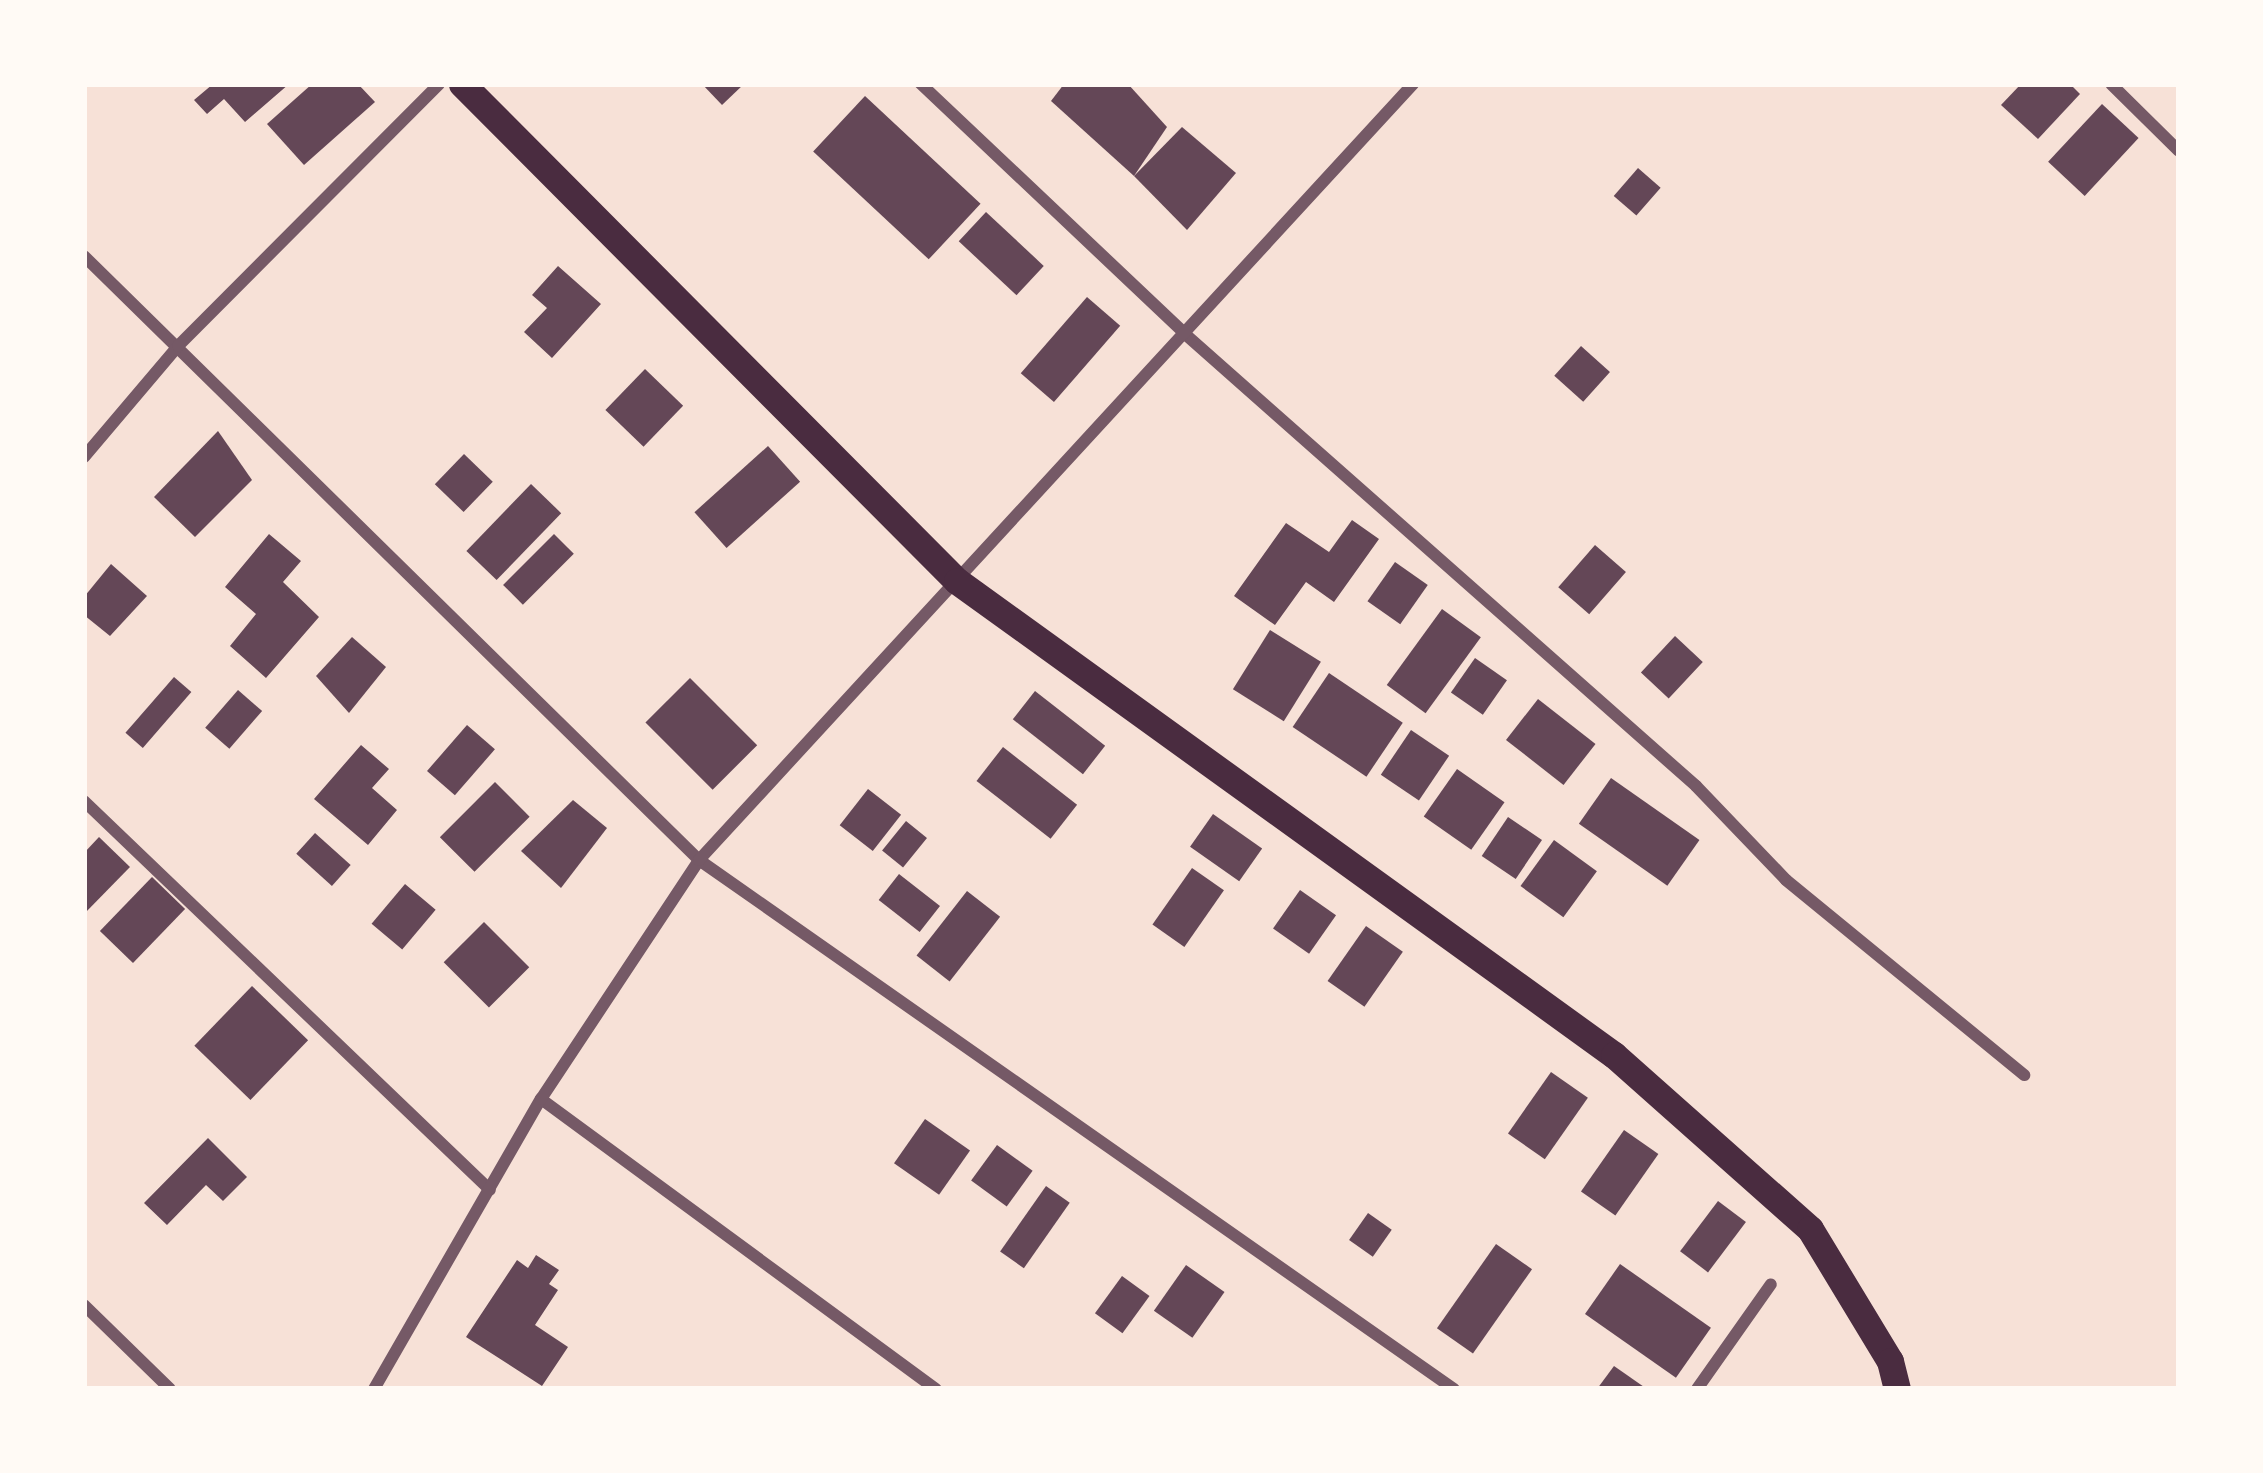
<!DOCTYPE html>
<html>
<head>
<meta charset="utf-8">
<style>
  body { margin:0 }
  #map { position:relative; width:2263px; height:1473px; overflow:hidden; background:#f7e1d7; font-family:Signika,sans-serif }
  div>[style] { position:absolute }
  .building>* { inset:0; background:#644757; transform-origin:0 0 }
  .minor>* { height:12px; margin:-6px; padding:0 6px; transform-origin:6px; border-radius:6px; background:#755966 }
  .primary>* { height:27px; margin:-13.5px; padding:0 13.5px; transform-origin:13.5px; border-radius:13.5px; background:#4a2c40 }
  span { translate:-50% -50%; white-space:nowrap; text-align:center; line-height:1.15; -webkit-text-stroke:10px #fffaf5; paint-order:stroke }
  .frame { position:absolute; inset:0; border:87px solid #fffaf5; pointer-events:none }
</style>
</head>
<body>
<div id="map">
  <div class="building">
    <i style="clip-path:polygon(213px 84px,289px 84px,245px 122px,224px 99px,207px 114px,194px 100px)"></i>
    <i style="clip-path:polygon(312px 84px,358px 84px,375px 102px,304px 165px,267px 124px)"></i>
    <i style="clip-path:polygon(702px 84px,744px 84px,722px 105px)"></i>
    <i style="clip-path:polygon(1064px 84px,1128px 84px,1167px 127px,1134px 176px,1051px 101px)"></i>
    <i style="clip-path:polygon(2021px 84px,2070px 84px,2080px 94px,2038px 139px,2001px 105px)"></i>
    <i style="left:865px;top:96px;width:158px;height:76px;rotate:43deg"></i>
    <i style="left:2102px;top:104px;width:50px;height:79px;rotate:43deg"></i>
    <i style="clip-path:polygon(1182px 127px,1236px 173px,1187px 230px,1134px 176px)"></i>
    <i style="left:1638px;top:168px;width:30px;height:37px;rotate:41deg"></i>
    <i style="left:986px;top:212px;width:79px;height:40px;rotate:43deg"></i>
    <i style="clip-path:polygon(558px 266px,601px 304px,552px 358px,524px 332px,547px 308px,532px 295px)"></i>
    <i style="left:1087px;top:297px;width:44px;height:101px;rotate:41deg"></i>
    <i style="left:1581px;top:346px;width:39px;height:40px;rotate:42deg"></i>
    <i style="left:645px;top:369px;width:53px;height:57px;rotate:44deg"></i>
    <i style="clip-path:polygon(218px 431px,252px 480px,195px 537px,154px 497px)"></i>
    <i style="left:768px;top:446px;width:48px;height:99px;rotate:48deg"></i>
    <i style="left:464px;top:454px;width:40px;height:42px;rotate:44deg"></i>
    <i style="left:531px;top:484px;width:42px;height:93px;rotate:44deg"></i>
    <i style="clip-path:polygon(1352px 520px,1379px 539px,1334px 602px,1306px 582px,1275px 625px,1234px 596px,1286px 523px,1329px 552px)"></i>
    <i style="clip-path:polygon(269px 534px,301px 561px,283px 582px,319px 617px,266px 678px,230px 646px,256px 614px,225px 587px)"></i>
    <i style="left:554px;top:534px;width:28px;height:72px;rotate:45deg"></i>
    <i style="left:1595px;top:545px;width:41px;height:56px;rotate:41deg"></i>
    <i style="left:1395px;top:562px;width:40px;height:48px;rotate:35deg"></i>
    <i style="clip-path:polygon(111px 564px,147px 596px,110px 636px,84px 615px,84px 597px)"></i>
    <i style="left:1442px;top:609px;width:48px;height:94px;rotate:36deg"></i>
    <i style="left:1270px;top:630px;width:60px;height:70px;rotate:32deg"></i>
    <i style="left:1675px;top:636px;width:38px;height:50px;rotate:43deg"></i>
    <i style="clip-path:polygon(352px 637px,386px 667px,349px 713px,316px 676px)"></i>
    <i style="left:1475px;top:658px;width:39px;height:42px;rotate:35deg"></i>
    <i style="left:1329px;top:673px;width:89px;height:65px;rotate:34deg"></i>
    <i style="left:174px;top:677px;width:23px;height:74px;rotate:41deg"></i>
    <i style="left:690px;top:678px;width:95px;height:63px;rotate:45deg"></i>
    <i style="left:238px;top:690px;width:32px;height:50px;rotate:41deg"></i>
    <i style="left:1035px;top:691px;width:89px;height:36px;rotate:38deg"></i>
    <i style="left:1538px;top:699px;width:73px;height:52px;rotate:38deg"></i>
    <i style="left:467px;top:725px;width:37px;height:61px;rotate:41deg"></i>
    <i style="left:1411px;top:730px;width:46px;height:54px;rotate:34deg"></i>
    <i style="clip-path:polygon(361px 745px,389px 769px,372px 788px,397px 810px,368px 845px,314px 799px)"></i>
    <i style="left:1003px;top:747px;width:94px;height:43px;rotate:38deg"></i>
    <i style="left:1457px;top:769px;width:58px;height:58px;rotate:35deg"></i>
    <i style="left:1611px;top:778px;width:108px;height:56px;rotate:35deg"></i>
    <i style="left:495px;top:782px;width:49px;height:78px;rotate:45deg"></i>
    <i style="left:868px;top:789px;width:42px;height:46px;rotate:38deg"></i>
    <i style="clip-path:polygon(573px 800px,607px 828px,561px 888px,521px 851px)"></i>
    <i style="left:1213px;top:814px;width:60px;height:40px;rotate:35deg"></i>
    <i style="left:1508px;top:817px;width:41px;height:47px;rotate:34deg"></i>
    <i style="left:906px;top:821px;width:27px;height:38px;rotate:39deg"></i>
    <i style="left:315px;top:833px;width:48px;height:28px;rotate:42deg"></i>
    <i style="clip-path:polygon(99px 837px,130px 867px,84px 914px,84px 853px)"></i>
    <i style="left:1554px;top:840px;width:53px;height:57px;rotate:36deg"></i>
    <i style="left:1192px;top:868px;width:39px;height:69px;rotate:35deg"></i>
    <i style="left:899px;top:874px;width:52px;height:33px;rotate:38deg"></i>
    <i style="left:152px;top:877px;width:46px;height:75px;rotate:44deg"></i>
    <i style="left:405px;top:884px;width:40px;height:52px;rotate:40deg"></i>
    <i style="left:1300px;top:890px;width:44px;height:47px;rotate:35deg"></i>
    <i style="left:967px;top:891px;width:42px;height:82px;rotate:38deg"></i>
    <i style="left:484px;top:922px;width:64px;height:57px;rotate:45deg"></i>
    <i style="left:1366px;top:926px;width:45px;height:67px;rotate:35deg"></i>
    <i style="left:252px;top:986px;width:78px;height:83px;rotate:44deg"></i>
    <i style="left:1551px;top:1072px;width:45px;height:75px;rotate:35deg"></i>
    <i style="left:925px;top:1119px;width:55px;height:54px;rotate:35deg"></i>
    <i style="left:1624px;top:1130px;width:42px;height:75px;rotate:35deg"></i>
    <i style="clip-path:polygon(208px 1138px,247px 1177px,223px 1201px,206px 1185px,167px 1225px,144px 1203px)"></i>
    <i style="left:997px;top:1145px;width:44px;height:44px;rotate:36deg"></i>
    <i style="left:1046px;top:1186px;width:29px;height:80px;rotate:35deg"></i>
    <i style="left:1718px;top:1201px;width:35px;height:63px;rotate:37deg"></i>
    <i style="left:1368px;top:1213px;width:29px;height:33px;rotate:35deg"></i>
    <i style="left:1496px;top:1244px;width:44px;height:103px;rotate:35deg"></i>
    <i style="clip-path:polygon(536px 1255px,559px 1270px,549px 1284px,558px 1290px,535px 1325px,568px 1347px,542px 1386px,466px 1337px,517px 1260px,528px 1268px)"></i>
    <i style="left:1620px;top:1264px;width:111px;height:61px;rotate:35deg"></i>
    <i style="left:1186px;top:1265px;width:47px;height:56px;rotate:35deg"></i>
    <i style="left:1122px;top:1276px;width:34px;height:46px;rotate:36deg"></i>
    <i style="clip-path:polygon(1614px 1366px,1647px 1389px,1597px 1389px)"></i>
  </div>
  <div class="minor">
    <i style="left:921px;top:84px;width:364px;rotate:43.4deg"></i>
    <i style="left:1185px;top:334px;width:682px;rotate:41.49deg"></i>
    <i style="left:1696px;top:786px;width:130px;rotate:46.2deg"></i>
    <i style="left:1786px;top:880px;width:308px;rotate:39.3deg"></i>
    <i style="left:2111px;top:84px;width:95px;rotate:44.6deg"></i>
    <i style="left:84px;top:256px;width:862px;rotate:44.48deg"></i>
    <i style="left:699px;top:860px;width:922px;rotate:35.02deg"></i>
    <i style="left:84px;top:457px;width:145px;rotate:-49.7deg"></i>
    <i style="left:178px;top:346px;width:370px;rotate:-45.1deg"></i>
    <i style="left:84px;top:801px;width:562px;rotate:43.77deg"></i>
    <i style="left:541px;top:1099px;width:490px;rotate:36.3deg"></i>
    <i style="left:84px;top:1305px;width:120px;rotate:44.3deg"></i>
    <i style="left:374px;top:1389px;width:335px;rotate:-60.1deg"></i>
    <i style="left:541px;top:1099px;width:287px;rotate:-56.5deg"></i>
    <i style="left:699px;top:860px;width:1055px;rotate:-47.38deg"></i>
    <i style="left:1697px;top:1389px;width:128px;rotate:-54.8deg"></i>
  </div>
  <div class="primary">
    <i style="left:462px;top:84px;width:701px;rotate:45.12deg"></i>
    <i style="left:957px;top:581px;width:810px;rotate:35.81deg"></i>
    <i style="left:1614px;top:1055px;width:262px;rotate:41.6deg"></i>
    <i style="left:1810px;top:1229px;width:154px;rotate:58.8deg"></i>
    <i style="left:1890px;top:1361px;width:29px;rotate:76deg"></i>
  </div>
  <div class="frame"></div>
</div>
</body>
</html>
